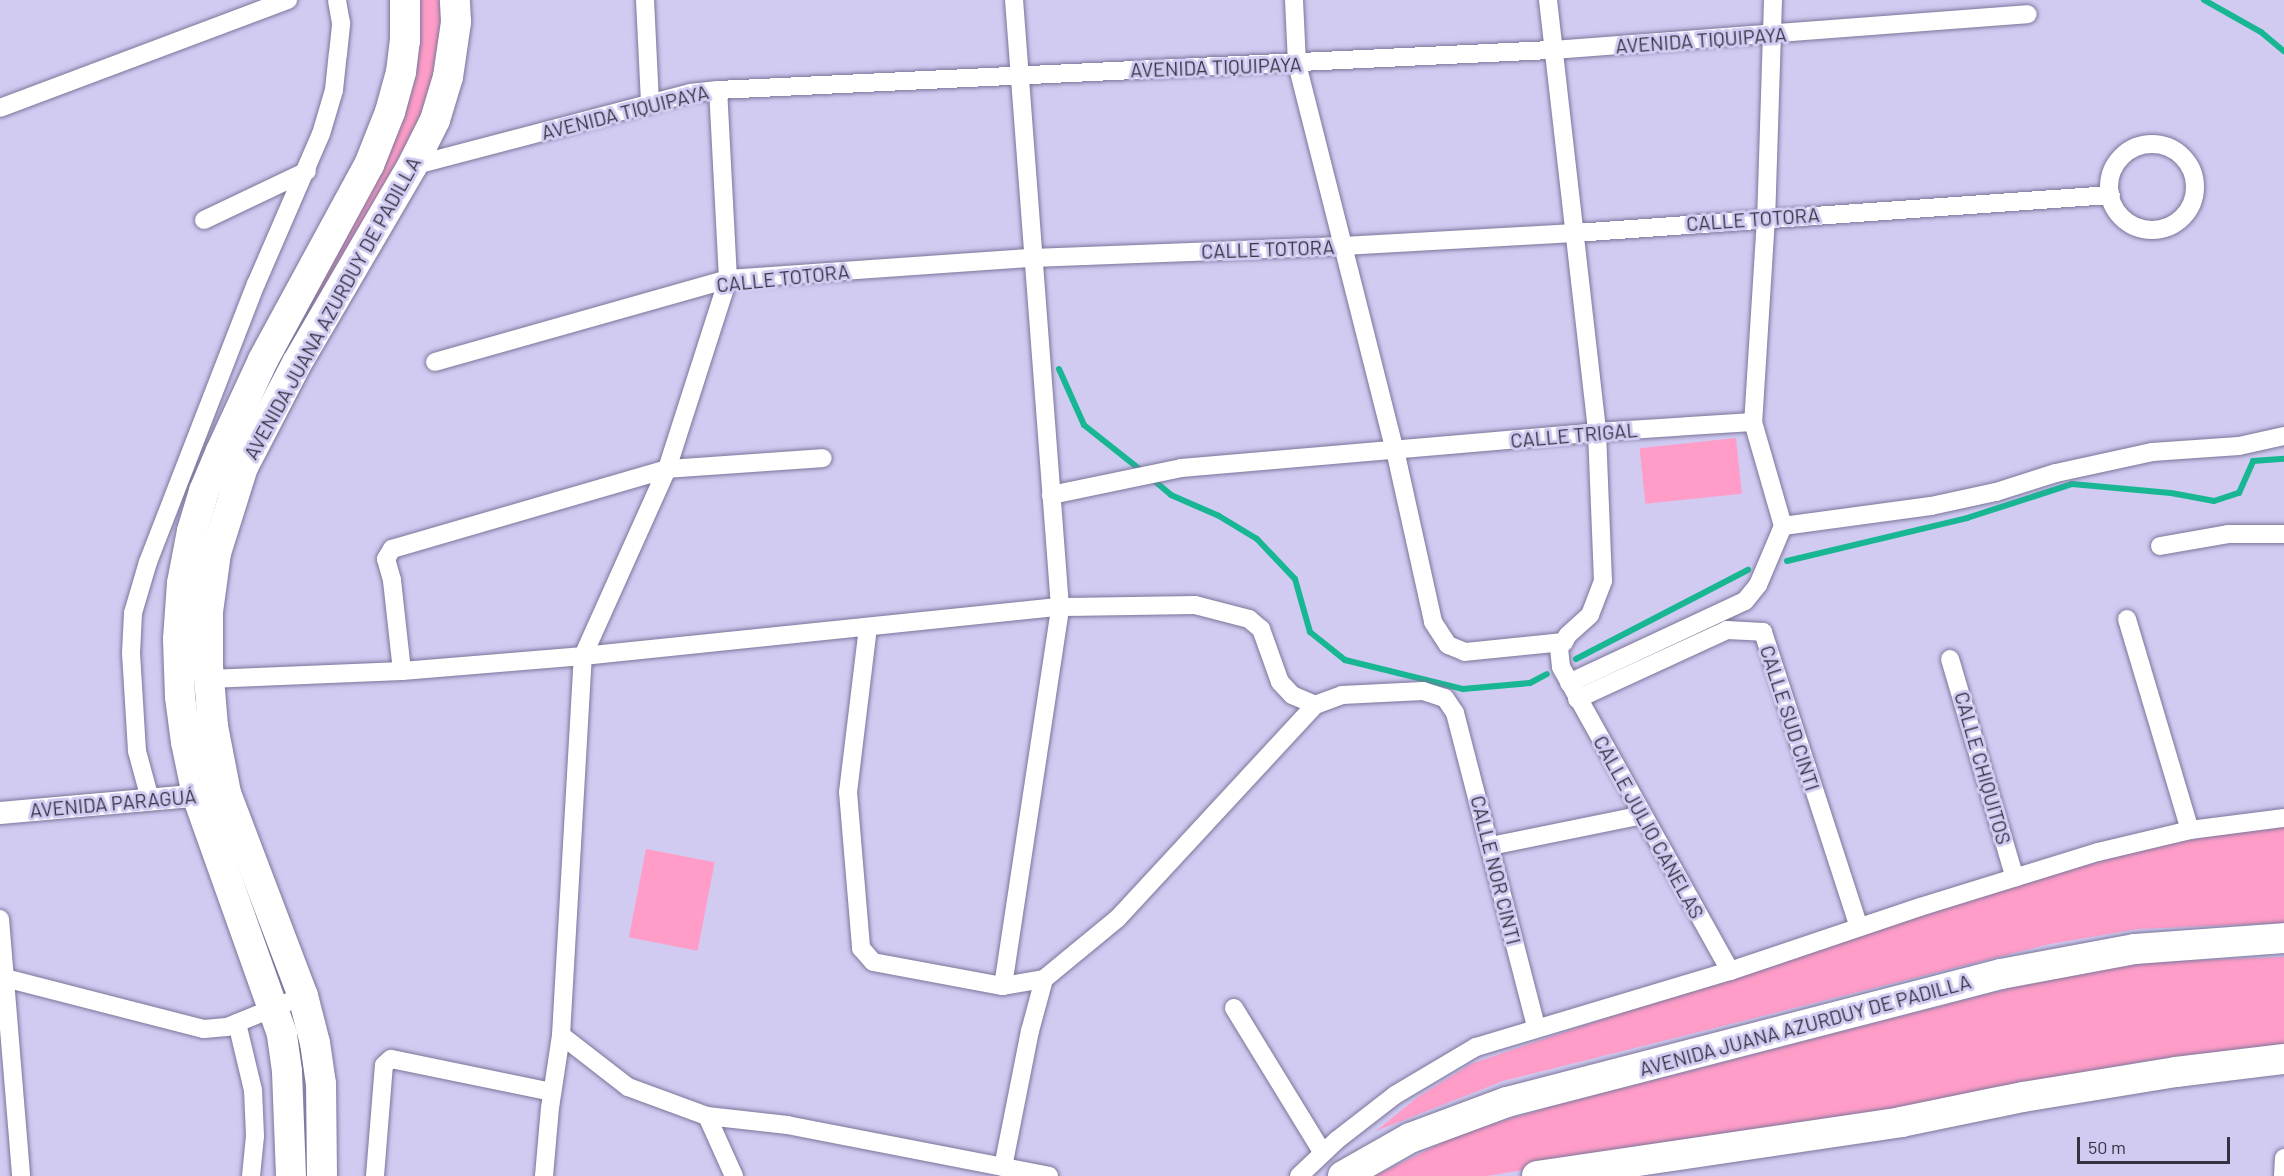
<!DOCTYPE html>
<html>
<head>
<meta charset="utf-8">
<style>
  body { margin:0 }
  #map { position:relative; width:2284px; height:1176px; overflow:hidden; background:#d1cbf2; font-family:Barlow,sans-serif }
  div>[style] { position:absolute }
  .green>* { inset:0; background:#ff9dc8; transform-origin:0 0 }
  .stream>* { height:6px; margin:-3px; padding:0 3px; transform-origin:3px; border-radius:3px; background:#19b694 }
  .roads { filter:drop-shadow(0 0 2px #7b7599) drop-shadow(0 0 2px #7b7599) }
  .minor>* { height:18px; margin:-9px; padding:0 9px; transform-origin:9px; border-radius:9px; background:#fff }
  .minor>.ring { margin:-9px; padding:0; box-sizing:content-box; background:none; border:18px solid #fff; border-radius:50% }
  .tertiary>* { height:22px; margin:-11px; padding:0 11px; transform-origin:11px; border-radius:11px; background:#fff }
  .trunk>* { height:30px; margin:-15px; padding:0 15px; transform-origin:15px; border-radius:15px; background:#fff }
  span { translate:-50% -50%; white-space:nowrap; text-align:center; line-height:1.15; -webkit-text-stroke:6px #d1cbf2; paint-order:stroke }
  .street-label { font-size:20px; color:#343140 }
  .scale { position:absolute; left:2077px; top:1137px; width:153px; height:27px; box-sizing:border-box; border:3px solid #343140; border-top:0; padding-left:8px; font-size:18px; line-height:21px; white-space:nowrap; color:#343140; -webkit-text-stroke:4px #d1cbf2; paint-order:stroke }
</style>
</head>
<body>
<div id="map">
  <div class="green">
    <i style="clip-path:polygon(417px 0,444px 0,440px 58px,421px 122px,313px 312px,304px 307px)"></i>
    <i style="left:1736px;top:438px;width:56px;height:97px;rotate:84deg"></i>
    <i style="clip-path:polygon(2284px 823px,2284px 923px,2138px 929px,2050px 944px,1503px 1081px,1376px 1131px,1418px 1097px,1471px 1064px,1535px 1042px,1890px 923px,2083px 866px,2163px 845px)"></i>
    <i style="left:646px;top:849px;width:70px;height:90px;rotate:11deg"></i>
    <i style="clip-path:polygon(2284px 957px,2284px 1044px,2138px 1062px,1964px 1098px,1487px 1176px,1375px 1176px,1459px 1134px,1549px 1107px,2065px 974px,2125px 963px)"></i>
  </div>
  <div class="stream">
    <i style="left:2204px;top:0;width:65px;rotate:29.3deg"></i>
    <i style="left:2261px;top:32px;width:30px;rotate:40deg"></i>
    <i style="left:1059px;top:369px;width:61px;rotate:65.9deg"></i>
    <i style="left:1084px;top:425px;width:75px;rotate:38.5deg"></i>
    <i style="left:1151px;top:478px;width:26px;rotate:40deg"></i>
    <i style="left:1171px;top:495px;width:52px;rotate:23.6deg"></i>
    <i style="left:1219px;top:516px;width:44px;rotate:31.2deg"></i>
    <i style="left:1257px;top:539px;width:55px;rotate:46.5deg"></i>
    <i style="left:1295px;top:579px;width:55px;rotate:74.2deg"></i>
    <i style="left:1310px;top:632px;width:45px;rotate:38.7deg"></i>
    <i style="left:1345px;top:660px;width:122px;rotate:13.8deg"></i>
    <i style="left:1463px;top:689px;width:67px;rotate:-5.1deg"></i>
    <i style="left:1530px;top:683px;width:19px;rotate:-28deg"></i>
    <i style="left:1787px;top:561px;width:185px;rotate:-13.4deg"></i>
    <i style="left:1967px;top:518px;width:110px;rotate:-17.9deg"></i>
    <i style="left:2072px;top:484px;width:99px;rotate:5.2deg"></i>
    <i style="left:2171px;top:493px;width:44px;rotate:10.5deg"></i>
    <i style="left:2214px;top:501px;width:26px;rotate:-18deg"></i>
    <i style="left:2239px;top:493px;width:35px;rotate:-66deg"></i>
    <i style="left:2253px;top:461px;width:31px;rotate:-4deg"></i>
    <i style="left:1576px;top:659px;width:194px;rotate:-27.4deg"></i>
  </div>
  <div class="roads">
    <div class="minor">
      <i style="left:645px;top:0;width:104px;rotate:87.2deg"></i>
      <i style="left:1294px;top:0;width:64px;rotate:87.3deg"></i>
      <i style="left:1297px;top:64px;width:398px;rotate:75.8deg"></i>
      <i style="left:1395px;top:450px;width:176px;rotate:77.5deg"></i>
      <i style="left:1433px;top:622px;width:27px;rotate:57deg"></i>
      <i style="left:1448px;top:645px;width:18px;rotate:22deg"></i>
      <i style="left:1465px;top:652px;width:100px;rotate:-5.8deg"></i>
      <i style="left:1548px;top:0;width:435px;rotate:83.5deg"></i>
      <i style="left:1597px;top:432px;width:149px;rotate:87.7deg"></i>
      <i style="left:1603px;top:581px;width:36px;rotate:111deg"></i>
      <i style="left:1590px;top:615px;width:30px;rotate:138deg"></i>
      <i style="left:1568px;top:635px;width:16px;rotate:125deg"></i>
      <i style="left:1559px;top:648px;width:19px;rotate:84deg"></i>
      <i style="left:1561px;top:667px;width:348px;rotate:60.9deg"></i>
      <i style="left:1773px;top:0;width:218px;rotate:91.8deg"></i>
      <i style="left:1766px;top:218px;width:204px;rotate:93.6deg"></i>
      <i style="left:1753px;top:422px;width:108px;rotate:73.9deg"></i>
      <i style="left:1783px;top:526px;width:149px;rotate:-7.7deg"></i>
      <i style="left:1931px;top:506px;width:66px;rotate:-12.2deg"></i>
      <i style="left:1996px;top:492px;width:63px;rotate:-17.6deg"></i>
      <i style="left:2056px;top:473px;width:98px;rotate:-12.3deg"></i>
      <i style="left:2152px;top:452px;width:87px;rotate:-3.9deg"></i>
      <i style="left:2239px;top:446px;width:46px;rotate:-12.5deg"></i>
      <i style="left:0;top:108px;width:308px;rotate:-20.6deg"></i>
      <i class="ring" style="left:2109px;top:144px;width:68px;height:68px"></i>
      <i style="left:412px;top:166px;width:287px;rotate:-14.7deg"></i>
      <i style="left:690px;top:93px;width:28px;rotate:-6deg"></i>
      <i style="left:718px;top:90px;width:835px;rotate:-2.75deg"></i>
      <i style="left:1552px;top:50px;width:477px;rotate:-4.3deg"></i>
      <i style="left:204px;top:220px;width:114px;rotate:-25.4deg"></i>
      <i style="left:435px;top:362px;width:305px;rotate:-15.8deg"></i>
      <i style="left:728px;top:279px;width:305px;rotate:-4deg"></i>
      <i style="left:1032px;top:258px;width:311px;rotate:-2.2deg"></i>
      <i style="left:1343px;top:246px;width:232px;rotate:-3.2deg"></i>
      <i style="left:1575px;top:233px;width:537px;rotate:-4.06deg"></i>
      <i style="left:1051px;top:495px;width:133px;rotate:-11.7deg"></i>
      <i style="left:1181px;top:468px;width:418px;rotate:-4.9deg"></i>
      <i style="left:1597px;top:432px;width:156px;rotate:-3.7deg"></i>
      <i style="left:2160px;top:546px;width:69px;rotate:-10deg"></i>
      <i style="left:2228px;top:534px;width:56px"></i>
      <i style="left:2127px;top:619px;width:220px;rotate:73.4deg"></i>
      <i style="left:868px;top:627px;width:166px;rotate:96.9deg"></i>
      <i style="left:848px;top:792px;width:157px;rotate:85.2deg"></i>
      <i style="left:861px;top:948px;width:18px;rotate:49deg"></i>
      <i style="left:873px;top:962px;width:132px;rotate:10.5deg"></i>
      <i style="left:1003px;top:986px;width:42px;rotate:-9.7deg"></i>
      <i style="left:1044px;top:979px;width:96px;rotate:-39.5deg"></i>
      <i style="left:1118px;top:918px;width:290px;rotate:-47.2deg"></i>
      <i style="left:1315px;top:705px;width:29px;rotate:-20deg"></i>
      <i style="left:1342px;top:695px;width:81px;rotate:-2.8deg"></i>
      <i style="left:1423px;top:691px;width:23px;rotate:18deg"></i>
      <i style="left:1445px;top:698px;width:18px;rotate:56deg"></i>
      <i style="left:1455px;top:713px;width:324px;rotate:75.5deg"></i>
      <i style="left:1950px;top:659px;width:228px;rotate:73.5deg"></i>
      <i style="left:402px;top:671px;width:92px;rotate:-96.3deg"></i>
      <i style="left:392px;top:580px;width:22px;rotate:-106deg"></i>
      <i style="left:386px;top:559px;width:12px;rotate:-59deg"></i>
      <i style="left:392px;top:549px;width:286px;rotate:-16.2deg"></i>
      <i style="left:667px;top:469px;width:156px;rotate:-4deg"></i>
      <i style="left:209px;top:679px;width:193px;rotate:-2.4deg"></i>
      <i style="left:402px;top:671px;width:182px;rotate:-4.7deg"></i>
      <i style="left:583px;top:656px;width:480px;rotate:-5.9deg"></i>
      <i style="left:1060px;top:607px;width:135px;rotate:-0.8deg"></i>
      <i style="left:1195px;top:605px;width:56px;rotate:14.5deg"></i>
      <i style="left:1249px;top:619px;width:16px;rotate:40deg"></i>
      <i style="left:1261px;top:629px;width:56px;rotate:70.3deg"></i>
      <i style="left:1280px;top:682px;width:18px;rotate:47deg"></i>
      <i style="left:1292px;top:695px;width:25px;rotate:23deg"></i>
      <i style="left:1569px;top:683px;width:194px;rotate:-25deg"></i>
      <i style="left:1745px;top:601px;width:21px;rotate:-51deg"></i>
      <i style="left:1758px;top:585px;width:64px;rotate:-67deg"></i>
      <i style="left:1577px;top:699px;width:165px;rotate:-24.7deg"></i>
      <i style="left:1727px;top:630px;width:36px;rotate:3deg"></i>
      <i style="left:1763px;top:632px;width:310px;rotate:72deg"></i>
      <i style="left:150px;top:799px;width:50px;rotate:-105.2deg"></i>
      <i style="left:137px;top:751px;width:98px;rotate:-93.5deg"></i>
      <i style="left:131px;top:653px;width:40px;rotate:-87.1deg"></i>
      <i style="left:133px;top:613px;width:53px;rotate:-73.6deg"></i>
      <i style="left:148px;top:562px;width:298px;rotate:-68.8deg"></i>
      <i style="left:256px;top:284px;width:163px;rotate:-66.6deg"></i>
      <i style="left:321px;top:134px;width:46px;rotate:-73.5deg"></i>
      <i style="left:334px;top:90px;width:36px;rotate:-84deg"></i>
      <i style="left:338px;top:54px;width:31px;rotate:-84deg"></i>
      <i style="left:341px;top:23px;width:23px;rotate:-100deg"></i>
      <i style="left:1491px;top:846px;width:155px;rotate:-11.5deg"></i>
      <i style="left:0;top:919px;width:258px;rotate:85.3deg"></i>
      <i style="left:5px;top:978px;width:205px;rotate:14.4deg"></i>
      <i style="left:204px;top:1029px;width:23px;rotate:-5deg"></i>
      <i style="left:227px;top:1027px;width:82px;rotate:-22.2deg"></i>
      <i style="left:1003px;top:986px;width:383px;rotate:-81.4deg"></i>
      <i style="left:1060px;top:607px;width:609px;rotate:-94.33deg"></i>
      <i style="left:1234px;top:1008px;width:170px;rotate:58.5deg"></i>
      <i style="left:237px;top:1023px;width:69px;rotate:76.6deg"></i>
      <i style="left:253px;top:1090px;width:46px;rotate:87.5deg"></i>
      <i style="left:255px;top:1136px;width:40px;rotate:95.7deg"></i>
      <i style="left:561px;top:1035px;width:85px;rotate:37.8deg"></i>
      <i style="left:628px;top:1087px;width:84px;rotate:20.2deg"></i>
      <i style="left:707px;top:1116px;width:81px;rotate:6.4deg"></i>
      <i style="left:787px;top:1125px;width:267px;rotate:11deg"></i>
      <i style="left:707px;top:1116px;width:66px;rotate:65.8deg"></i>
      <i style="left:1003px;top:1167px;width:139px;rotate:-78.8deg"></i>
      <i style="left:1030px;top:1031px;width:54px;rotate:-74.9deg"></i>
      <i style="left:375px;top:1176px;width:111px;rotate:-85.4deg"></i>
      <i style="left:384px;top:1065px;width:9px;rotate:-41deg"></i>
      <i style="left:391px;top:1059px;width:164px;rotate:11.6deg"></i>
      <i style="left:544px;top:1176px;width:68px;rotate:-85deg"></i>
      <i style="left:550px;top:1108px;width:74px;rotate:-81.4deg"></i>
      <i style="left:561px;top:1035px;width:380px;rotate:-86.7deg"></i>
      <i style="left:583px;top:656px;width:205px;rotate:-65.8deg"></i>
      <i style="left:667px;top:469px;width:200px;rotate:-72.2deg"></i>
      <i style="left:728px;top:279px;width:189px;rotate:-93deg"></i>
      <i style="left:1299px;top:1176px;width:52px;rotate:-43.5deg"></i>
      <i style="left:1337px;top:1140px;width:73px;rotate:-37.8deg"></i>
      <i style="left:1395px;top:1095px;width:94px;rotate:-30.7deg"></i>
      <i style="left:1476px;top:1047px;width:265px;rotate:-16.7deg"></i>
      <i style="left:1730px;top:971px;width:200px;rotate:-18.6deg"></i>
      <i style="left:1920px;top:907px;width:186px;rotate:-17.2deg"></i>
      <i style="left:2098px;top:852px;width:95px;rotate:-13.4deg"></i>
      <i style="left:2190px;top:830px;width:95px;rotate:-7.3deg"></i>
      <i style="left:2283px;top:1176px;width:18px;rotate:-87deg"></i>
    </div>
    <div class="tertiary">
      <i style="left:0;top:813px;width:212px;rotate:-5.1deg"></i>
    </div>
    <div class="trunk">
      <i style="left:291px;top:1176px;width:105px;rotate:-92.2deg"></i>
      <i style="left:287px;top:1071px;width:37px;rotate:-98deg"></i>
      <i style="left:282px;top:1034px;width:254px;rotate:-109.6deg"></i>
      <i style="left:197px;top:795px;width:54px;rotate:-101.7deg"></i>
      <i style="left:186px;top:742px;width:45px;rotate:-97.6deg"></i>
      <i style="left:180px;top:697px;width:58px;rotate:-92deg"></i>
      <i style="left:178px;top:639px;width:56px;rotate:-85.9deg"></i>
      <i style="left:182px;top:583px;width:53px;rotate:-79.1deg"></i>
      <i style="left:192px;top:531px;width:42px;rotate:-73.3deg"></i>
      <i style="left:204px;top:491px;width:43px;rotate:-67deg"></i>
      <i style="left:221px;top:451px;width:100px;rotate:-65.2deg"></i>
      <i style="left:263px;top:360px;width:222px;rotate:-61.5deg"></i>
      <i style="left:369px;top:165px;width:57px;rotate:-68.4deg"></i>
      <i style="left:390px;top:112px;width:41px;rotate:-74.6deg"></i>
      <i style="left:401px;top:72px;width:31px;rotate:-83deg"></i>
      <i style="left:405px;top:41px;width:41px;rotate:-90deg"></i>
      <i style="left:322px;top:1176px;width:92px;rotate:-90.6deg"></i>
      <i style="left:321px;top:1084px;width:41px;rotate:-98.3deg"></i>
      <i style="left:315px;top:1043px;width:49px;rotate:-104.3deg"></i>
      <i style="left:303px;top:996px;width:217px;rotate:-110.8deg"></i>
      <i style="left:226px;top:793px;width:68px;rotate:-101deg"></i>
      <i style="left:213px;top:726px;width:60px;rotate:-94.8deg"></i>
      <i style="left:208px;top:666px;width:54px;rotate:-90deg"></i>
      <i style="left:208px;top:612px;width:60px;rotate:-82.3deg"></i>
      <i style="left:216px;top:553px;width:90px;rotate:-72.6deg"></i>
      <i style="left:243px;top:467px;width:117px;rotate:-62.6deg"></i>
      <i style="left:297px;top:363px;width:228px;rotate:-59.7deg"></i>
      <i style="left:412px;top:166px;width:51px;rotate:-63.4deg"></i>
      <i style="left:435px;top:120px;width:45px;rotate:-73.2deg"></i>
      <i style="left:448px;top:77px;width:56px;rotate:-81.7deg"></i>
      <i style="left:456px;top:22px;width:22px;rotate:-93deg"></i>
      <i style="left:1343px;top:1176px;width:77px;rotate:-29.6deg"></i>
      <i style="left:1410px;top:1138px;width:103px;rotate:-20.4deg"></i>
      <i style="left:1507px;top:1102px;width:510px;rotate:-14.53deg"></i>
      <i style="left:2001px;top:974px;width:136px;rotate:-10.6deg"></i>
      <i style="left:2135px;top:949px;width:149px;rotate:-4.2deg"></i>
      <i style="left:1537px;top:1176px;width:368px;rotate:-8.4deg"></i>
      <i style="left:1901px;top:1122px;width:125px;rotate:-11.6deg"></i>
      <i style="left:2023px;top:1097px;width:155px;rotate:-9.3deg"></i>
      <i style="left:2176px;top:1072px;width:109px;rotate:-6.9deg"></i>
    </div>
  </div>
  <div class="street-label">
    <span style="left:1701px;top:40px;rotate:-4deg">AVENIDA TIQUIPAYA</span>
    <span style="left:1216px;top:67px;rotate:-2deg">AVENIDA TIQUIPAYA</span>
    <span style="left:625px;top:112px;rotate:-14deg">AVENIDA TIQUIPAYA</span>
    <span style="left:1753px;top:219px;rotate:-4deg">CALLE TOTORA</span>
    <span style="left:1268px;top:249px;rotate:-2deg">CALLE TOTORA</span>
    <span style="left:783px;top:278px;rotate:-6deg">CALLE TOTORA</span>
    <span style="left:332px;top:308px;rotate:-61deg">AVENIDA JUANA AZURDUY DE PADILLA</span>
    <span style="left:1574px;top:435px;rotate:-5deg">CALLE TRIGAL</span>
    <span style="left:1790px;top:718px;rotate:72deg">CALLE SUD CINTI</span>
    <span style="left:1983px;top:768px;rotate:74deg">CALLE CHIQUITOS</span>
    <span style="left:113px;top:803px;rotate:-5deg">AVENIDA PARAGUÁ</span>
    <span style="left:1649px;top:827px;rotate:61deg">CALLE JULIO CANELAS</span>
    <span style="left:1496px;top:870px;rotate:76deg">CALLE NOR CINTI</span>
    <span style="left:1805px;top:1025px;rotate:-15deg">AVENIDA JUANA AZURDUY DE PADILLA</span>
  </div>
  <div class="scale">50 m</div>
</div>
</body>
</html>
